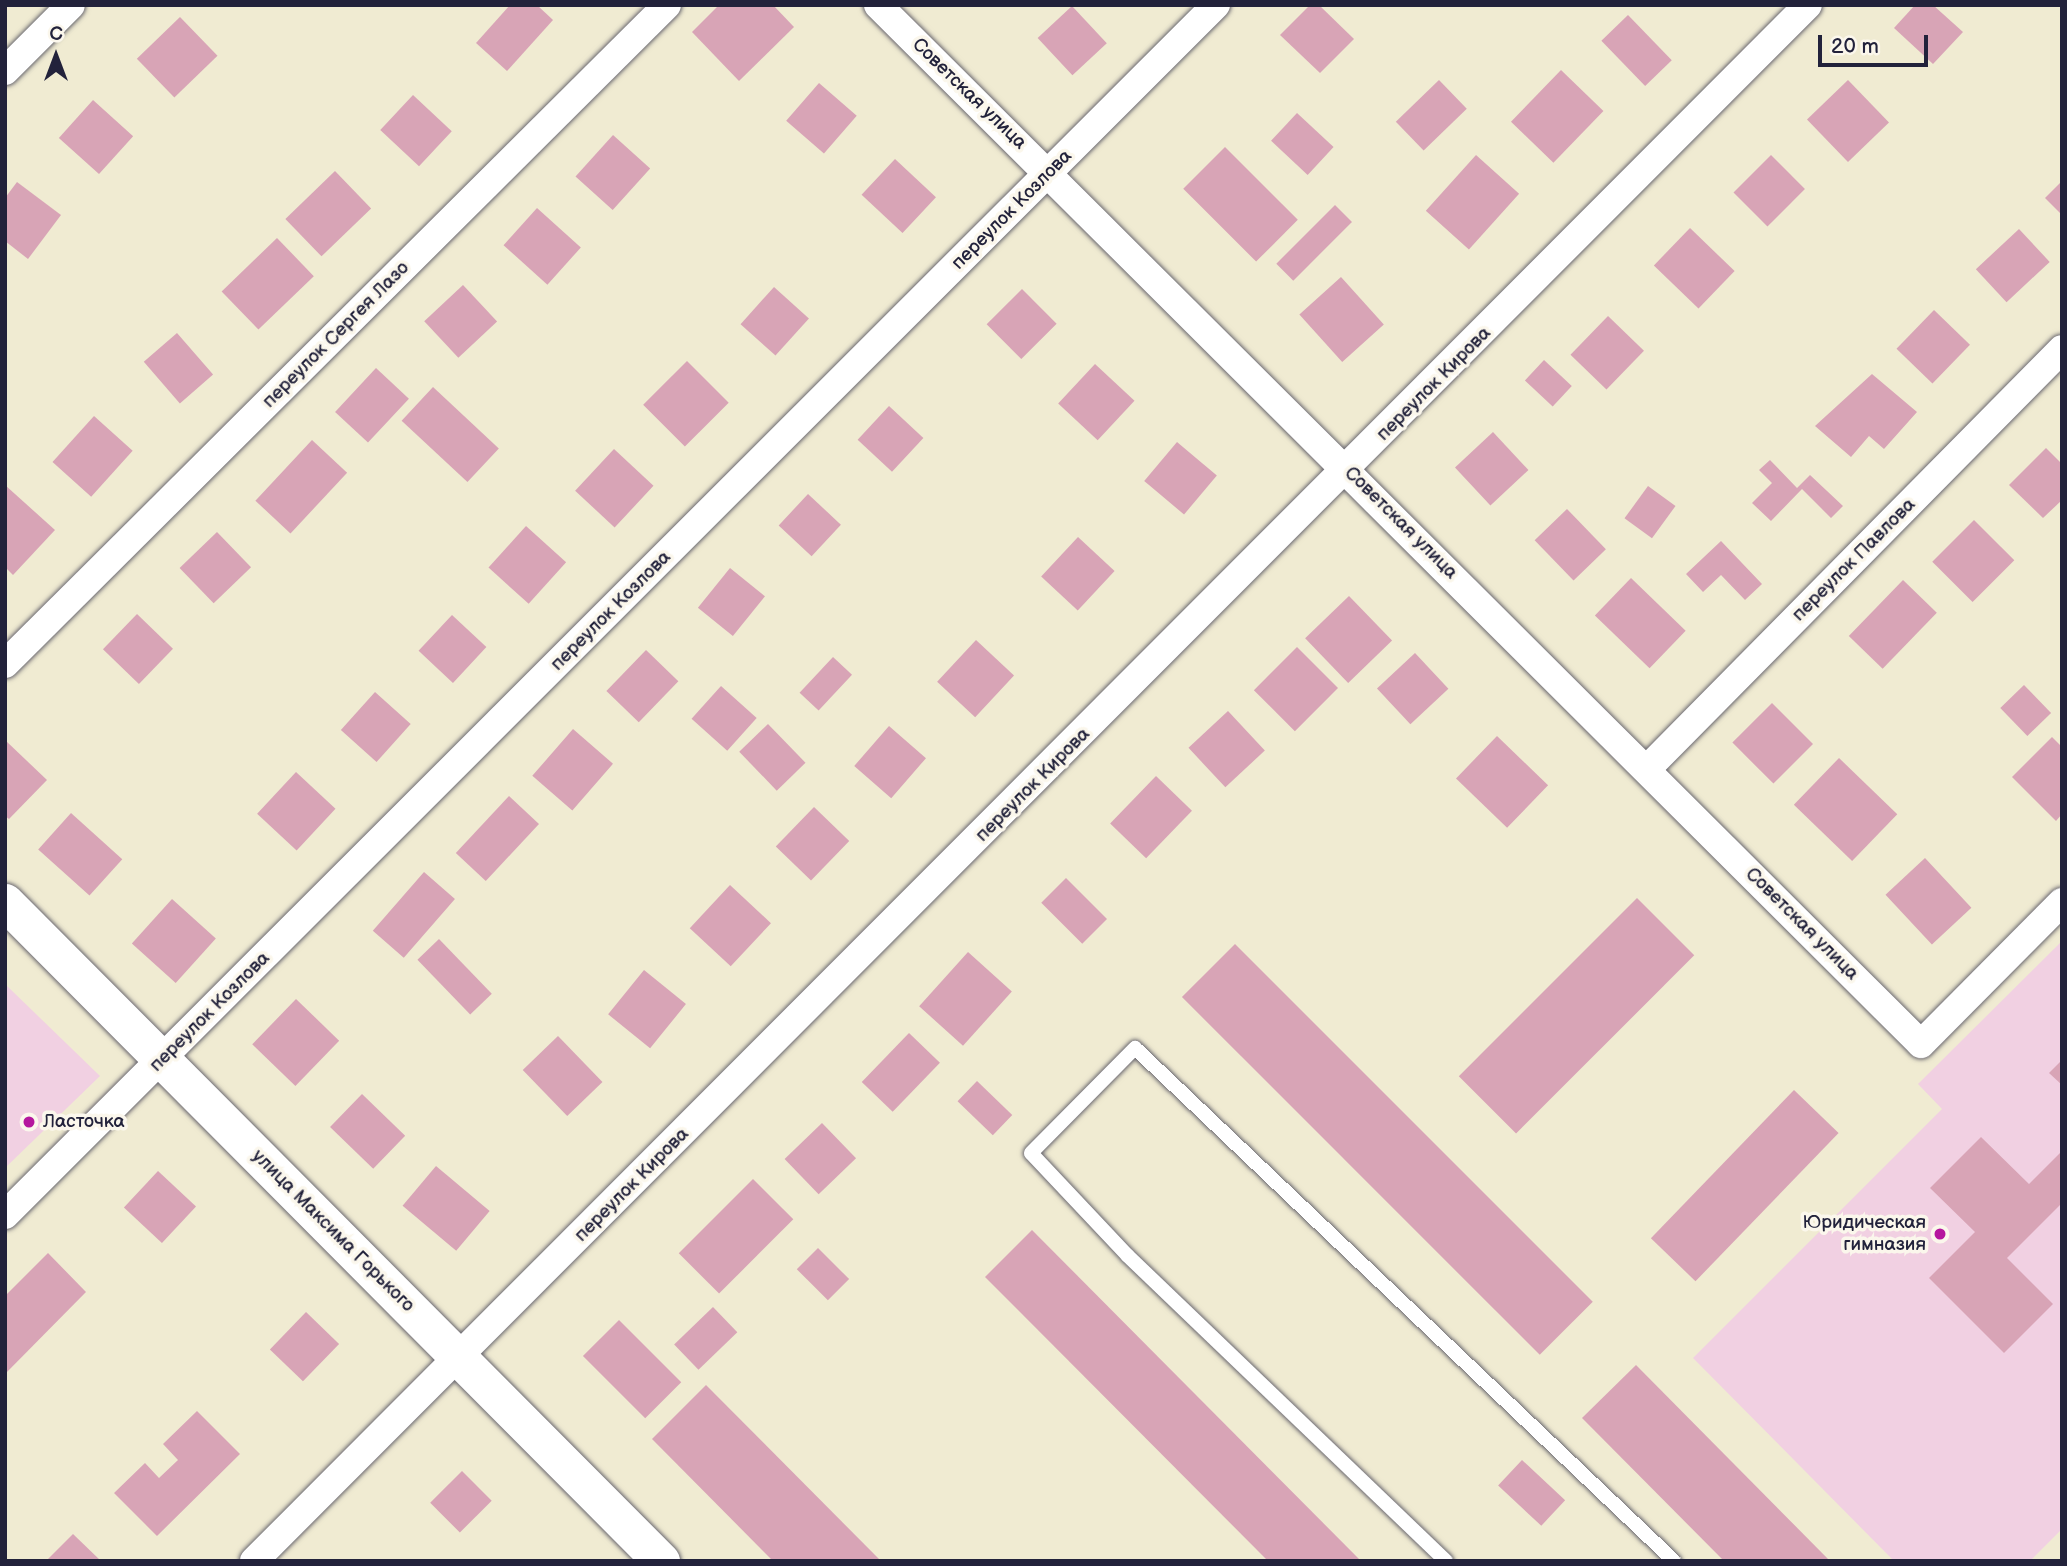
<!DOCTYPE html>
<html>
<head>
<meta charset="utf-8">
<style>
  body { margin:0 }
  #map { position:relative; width:2067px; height:1566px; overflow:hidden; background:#f0ebd2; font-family:"Balsamiq Sans",sans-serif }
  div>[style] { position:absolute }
  .built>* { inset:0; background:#f1d0e2 }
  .building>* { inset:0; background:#d8a4b6; transform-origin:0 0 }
  .roads { filter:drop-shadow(0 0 2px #6a6870) drop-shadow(0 0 2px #6a6870) }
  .service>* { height:14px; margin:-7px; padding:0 7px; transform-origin:7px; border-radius:7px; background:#fff }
  .minor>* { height:28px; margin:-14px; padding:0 14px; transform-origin:14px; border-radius:14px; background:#fff }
  .tertiary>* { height:37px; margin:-18.5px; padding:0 18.5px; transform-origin:18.5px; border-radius:18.5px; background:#fff }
  .dots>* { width:19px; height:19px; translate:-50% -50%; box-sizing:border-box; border:4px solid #fbf7ec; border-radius:50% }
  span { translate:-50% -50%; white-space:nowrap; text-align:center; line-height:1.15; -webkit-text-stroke:7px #fbf7ec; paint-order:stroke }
  .street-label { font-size:19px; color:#22223b }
  .poi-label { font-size:19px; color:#22223b }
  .left { translate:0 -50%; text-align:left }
  .right { translate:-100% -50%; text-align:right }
  .frame { position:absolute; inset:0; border:7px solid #22223b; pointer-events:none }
  .north { position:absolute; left:21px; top:21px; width:70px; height:70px; -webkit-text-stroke:5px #fbf7ec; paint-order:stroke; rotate:0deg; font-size:19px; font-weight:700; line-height:28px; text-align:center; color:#22223b }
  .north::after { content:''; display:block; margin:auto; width:24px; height:32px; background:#22223b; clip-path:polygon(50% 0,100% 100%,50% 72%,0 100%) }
  .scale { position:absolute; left:1818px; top:35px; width:110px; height:32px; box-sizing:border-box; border:4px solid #22223b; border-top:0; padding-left:9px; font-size:21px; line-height:24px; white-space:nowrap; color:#22223b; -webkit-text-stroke:5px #fbf7ec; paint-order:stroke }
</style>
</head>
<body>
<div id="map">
  <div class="built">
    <i style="clip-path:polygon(2062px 941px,2062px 1529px,2030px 1561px,1894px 1561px,1693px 1358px,1942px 1109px,1918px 1084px)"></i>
    <i style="clip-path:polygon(5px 984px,100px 1076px,5px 1168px)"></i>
  </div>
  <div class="building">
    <i style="clip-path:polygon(510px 5px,537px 5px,553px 20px,507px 71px,476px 43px)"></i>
    <i style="clip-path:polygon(719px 5px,773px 5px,794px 27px,739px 81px,692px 32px)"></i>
    <i style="clip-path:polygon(1310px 5px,1319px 5px,1354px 39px,1320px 73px,1280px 35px)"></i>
    <i style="clip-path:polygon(1915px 5px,1933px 5px,1963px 32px,1933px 64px,1894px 28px)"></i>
    <i style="left:1072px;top:6px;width:51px;height:47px;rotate:47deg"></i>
    <i style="left:1628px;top:15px;width:63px;height:37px;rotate:46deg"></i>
    <i style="left:180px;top:17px;width:54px;height:60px;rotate:46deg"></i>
    <i style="left:1561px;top:70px;width:59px;height:72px;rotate:44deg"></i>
    <i style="left:1439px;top:80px;width:40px;height:60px;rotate:46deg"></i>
    <i style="left:1848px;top:80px;width:59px;height:57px;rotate:46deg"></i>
    <i style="left:819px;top:83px;width:50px;height:50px;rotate:41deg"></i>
    <i style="left:413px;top:95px;width:53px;height:48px;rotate:43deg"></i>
    <i style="left:93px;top:100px;width:54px;height:51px;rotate:42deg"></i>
    <i style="left:1297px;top:113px;width:50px;height:38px;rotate:43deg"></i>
    <i style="left:613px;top:135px;width:50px;height:56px;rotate:42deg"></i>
    <i style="left:1225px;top:147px;width:103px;height:59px;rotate:45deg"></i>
    <i style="left:1476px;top:155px;width:58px;height:75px;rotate:42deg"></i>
    <i style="left:1771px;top:155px;width:48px;height:53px;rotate:45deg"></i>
    <i style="left:895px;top:159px;width:56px;height:49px;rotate:43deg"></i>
    <i style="left:335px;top:171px;width:52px;height:69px;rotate:46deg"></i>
    <i style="clip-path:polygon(2062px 181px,2062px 215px,2045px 198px)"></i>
    <i style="clip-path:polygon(17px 182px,61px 215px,28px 259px,5px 241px,5px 198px)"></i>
    <i style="left:1335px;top:205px;width:24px;height:83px;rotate:45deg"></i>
    <i style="left:537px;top:208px;width:59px;height:50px;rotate:42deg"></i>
    <i style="left:1690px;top:228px;width:62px;height:52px;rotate:44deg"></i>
    <i style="left:2019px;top:229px;width:45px;height:59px;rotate:47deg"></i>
    <i style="left:277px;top:238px;width:53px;height:77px;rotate:46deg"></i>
    <i style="left:1341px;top:277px;width:64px;height:56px;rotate:48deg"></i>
    <i style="left:463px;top:285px;width:50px;height:53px;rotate:47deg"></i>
    <i style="left:774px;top:287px;width:47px;height:50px;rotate:42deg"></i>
    <i style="left:1022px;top:289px;width:49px;height:50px;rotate:45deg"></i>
    <i style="left:1934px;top:310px;width:50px;height:54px;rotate:44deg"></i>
    <i style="left:1608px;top:316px;width:50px;height:54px;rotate:44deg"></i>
    <i style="left:177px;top:333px;width:55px;height:44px;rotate:49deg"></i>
    <i style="left:1544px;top:360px;width:38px;height:28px;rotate:43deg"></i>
    <i style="left:687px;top:361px;width:59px;height:62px;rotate:45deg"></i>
    <i style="left:1095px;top:364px;width:54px;height:54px;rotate:43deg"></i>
    <i style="left:376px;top:368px;width:45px;height:60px;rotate:43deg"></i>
    <i style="clip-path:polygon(1872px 374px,1917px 412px,1884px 449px,1869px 436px,1851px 457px,1815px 426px)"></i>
    <i style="left:433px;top:387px;width:90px;height:46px;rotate:43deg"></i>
    <i style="left:889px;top:406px;width:47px;height:46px;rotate:43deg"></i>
    <i style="left:94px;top:416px;width:52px;height:62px;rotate:42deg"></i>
    <i style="left:1493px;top:432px;width:52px;height:52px;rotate:47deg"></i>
    <i style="left:312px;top:440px;width:48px;height:83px;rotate:43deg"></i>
    <i style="left:1177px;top:442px;width:52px;height:51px;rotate:40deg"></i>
    <i style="clip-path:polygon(2046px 448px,2062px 464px,2062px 500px,2043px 518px,2009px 485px)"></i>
    <i style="left:614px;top:449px;width:54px;height:57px;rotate:43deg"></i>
    <i style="clip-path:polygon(1770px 460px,1797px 488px,1810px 475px,1843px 506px,1831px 518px,1802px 489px,1771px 521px,1752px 503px,1772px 483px,1759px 470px)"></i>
    <i style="clip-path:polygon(5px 485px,55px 530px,13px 575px,5px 567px)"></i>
    <i style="left:1648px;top:486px;width:34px;height:40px;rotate:36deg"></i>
    <i style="left:808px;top:494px;width:45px;height:43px;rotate:43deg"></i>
    <i style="left:1567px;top:509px;width:56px;height:45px;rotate:46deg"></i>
    <i style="left:1974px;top:520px;width:57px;height:59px;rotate:45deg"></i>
    <i style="left:526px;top:526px;width:54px;height:56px;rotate:42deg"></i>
    <i style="left:217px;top:532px;width:49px;height:52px;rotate:46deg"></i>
    <i style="left:1078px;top:537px;width:50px;height:54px;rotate:43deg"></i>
    <i style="clip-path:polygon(1721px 541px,1762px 584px,1745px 600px,1721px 575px,1703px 592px,1686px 574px)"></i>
    <i style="left:730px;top:568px;width:45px;height:51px;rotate:39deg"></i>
    <i style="left:1631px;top:578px;width:76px;height:52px;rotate:44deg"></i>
    <i style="left:1903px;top:580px;width:47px;height:78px;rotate:44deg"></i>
    <i style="left:1349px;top:596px;width:62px;height:61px;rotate:46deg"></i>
    <i style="left:137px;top:614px;width:50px;height:49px;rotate:44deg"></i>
    <i style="left:452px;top:615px;width:47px;height:49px;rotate:43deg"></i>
    <i style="left:976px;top:640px;width:52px;height:57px;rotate:43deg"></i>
    <i style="left:1297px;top:647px;width:58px;height:61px;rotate:45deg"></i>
    <i style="left:646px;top:650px;width:45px;height:57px;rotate:44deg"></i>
    <i style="left:1415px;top:653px;width:49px;height:52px;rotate:47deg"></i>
    <i style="left:833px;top:657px;width:26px;height:49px;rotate:43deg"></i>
    <i style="left:2024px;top:685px;width:39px;height:33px;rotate:46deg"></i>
    <i style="left:721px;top:686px;width:48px;height:44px;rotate:42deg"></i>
    <i style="left:375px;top:692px;width:48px;height:51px;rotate:42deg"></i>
    <i style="left:1772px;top:703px;width:58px;height:56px;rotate:45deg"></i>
    <i style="left:1228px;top:711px;width:54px;height:54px;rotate:47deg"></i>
    <i style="left:768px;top:724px;width:54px;height:40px;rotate:46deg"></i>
    <i style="left:889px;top:726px;width:49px;height:53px;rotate:41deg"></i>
    <i style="left:573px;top:729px;width:53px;height:62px;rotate:41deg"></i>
    <i style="left:1497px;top:736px;width:71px;height:59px;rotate:44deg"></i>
    <i style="clip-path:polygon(2052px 737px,2062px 747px,2062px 814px,2056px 821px,2012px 777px)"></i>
    <i style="clip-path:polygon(5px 740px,47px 780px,9px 819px,5px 816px)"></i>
    <i style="left:1839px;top:758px;width:81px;height:65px;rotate:44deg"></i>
    <i style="left:296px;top:772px;width:54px;height:57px;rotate:43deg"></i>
    <i style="left:1156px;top:776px;width:50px;height:66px;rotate:44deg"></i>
    <i style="left:509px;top:796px;width:41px;height:78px;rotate:43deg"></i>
    <i style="left:814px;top:807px;width:49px;height:55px;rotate:44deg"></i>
    <i style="left:71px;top:813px;width:69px;height:49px;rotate:42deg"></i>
    <i style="left:1925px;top:858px;width:68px;height:54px;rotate:47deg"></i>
    <i style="left:424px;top:872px;width:41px;height:78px;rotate:41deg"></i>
    <i style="left:1066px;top:878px;width:58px;height:35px;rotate:45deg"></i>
    <i style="left:730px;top:885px;width:56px;height:59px;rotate:43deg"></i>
    <i style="left:1637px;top:898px;width:81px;height:252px;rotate:45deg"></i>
    <i style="left:172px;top:899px;width:59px;height:60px;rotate:42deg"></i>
    <i style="left:439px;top:939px;width:76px;height:30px;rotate:46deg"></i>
    <i style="left:1235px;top:944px;width:506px;height:75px;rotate:45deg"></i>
    <i style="left:968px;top:952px;width:59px;height:73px;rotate:42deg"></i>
    <i style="left:644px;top:970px;width:54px;height:57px;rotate:39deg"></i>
    <i style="left:296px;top:999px;width:60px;height:63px;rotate:44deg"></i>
    <i style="left:909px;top:1033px;width:43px;height:68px;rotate:44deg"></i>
    <i style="left:558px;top:1036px;width:64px;height:49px;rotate:46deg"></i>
    <i style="clip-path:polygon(2062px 1060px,2062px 1085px,2049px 1073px)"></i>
    <i style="left:977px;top:1081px;width:49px;height:28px;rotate:44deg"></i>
    <i style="left:1794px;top:1090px;width:62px;height:206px;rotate:44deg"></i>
    <i style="left:362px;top:1094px;width:60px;height:46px;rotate:44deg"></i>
    <i style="left:822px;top:1123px;width:49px;height:52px;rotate:46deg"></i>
    <i style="clip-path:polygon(1981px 1137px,2029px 1184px,2062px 1151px,2062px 1203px,2007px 1258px,2053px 1304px,2004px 1353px,1929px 1278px,1975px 1232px,1930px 1188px)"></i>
    <i style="left:436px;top:1166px;width:70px;height:52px;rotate:40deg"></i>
    <i style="left:158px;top:1171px;width:52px;height:50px;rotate:43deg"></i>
    <i style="left:753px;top:1179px;width:57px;height:105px;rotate:45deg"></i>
    <i style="clip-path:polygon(1032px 1230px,1361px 1561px,1268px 1561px,985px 1277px)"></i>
    <i style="left:818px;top:1248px;width:44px;height:30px;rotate:45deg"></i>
    <i style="clip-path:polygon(48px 1253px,86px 1292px,5px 1374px,5px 1296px)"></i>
    <i style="left:713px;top:1307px;width:35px;height:54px;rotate:46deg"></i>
    <i style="left:306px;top:1312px;width:46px;height:52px;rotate:44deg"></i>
    <i style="left:619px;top:1320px;width:88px;height:51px;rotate:45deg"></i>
    <i style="clip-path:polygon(1636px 1365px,1830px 1561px,1724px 1561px,1582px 1418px)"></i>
    <i style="clip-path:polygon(706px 1385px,881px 1561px,773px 1561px,652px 1439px)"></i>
    <i style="clip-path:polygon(197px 1411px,240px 1454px,157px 1536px,114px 1493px,145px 1463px,159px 1478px,178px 1460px,163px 1444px)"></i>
    <i style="left:1522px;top:1460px;width:59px;height:35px;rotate:43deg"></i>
    <i style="left:462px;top:1471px;width:42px;height:45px;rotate:45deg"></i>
    <i style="clip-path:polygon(73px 1534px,101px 1561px,46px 1561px)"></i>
  </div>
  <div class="roads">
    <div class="service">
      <i style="left:1446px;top:1561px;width:441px;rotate:-136.2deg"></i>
      <i style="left:1128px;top:1256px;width:141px;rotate:-133.3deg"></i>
      <i style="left:1031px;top:1153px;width:148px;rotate:-45.3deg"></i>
      <i style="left:1135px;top:1048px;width:744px;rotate:43.58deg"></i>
    </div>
    <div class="minor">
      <i style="left:878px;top:5px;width:1472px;rotate:44.89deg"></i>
      <i style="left:1921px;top:1044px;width:200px;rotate:-45.2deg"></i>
      <i style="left:5px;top:71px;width:93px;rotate:-45deg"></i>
      <i style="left:5px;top:664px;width:934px;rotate:-44.87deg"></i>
      <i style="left:1647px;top:769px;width:590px;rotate:-45.34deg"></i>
      <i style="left:5px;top:1215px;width:1712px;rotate:-44.98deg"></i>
      <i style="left:254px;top:1561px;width:2199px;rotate:-45.04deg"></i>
    </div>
    <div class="tertiary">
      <i style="left:5px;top:902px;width:930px;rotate:45.13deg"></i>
    </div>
  </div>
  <div class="dots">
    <i style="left:29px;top:1122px;background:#b5179e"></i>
    <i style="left:1940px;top:1234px;background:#b5179e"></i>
  </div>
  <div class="street-label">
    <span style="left:969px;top:94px;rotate:44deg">Советская улица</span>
    <span style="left:1012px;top:210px;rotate:-45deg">переулок Козлова</span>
    <span style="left:336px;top:335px;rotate:-45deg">переулок Сергея Лазо</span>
    <span style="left:1434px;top:384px;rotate:-45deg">переулок Кирова</span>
    <span style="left:1401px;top:523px;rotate:45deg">Советская улица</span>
    <span style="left:1854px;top:560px;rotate:-45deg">переулок Павлова</span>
    <span style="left:611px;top:611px;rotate:-45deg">переулок Козлова</span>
    <span style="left:1033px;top:785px;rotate:-45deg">переулок Кирова</span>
    <span style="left:1802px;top:924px;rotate:45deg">Советская улица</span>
    <span style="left:210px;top:1012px;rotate:-45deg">переулок Козлова</span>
    <span style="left:632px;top:1185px;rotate:-45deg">переулок Кирова</span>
    <span style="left:333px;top:1231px;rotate:45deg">улица Максима Горького</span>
  </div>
  <div class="poi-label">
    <span class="left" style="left:43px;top:1122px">Ласточка</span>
    <span class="right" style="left:1926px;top:1234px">Юридическая<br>гимназия</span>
  </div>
  <div class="frame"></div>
  <div class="north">С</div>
  <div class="scale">20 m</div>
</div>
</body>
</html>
